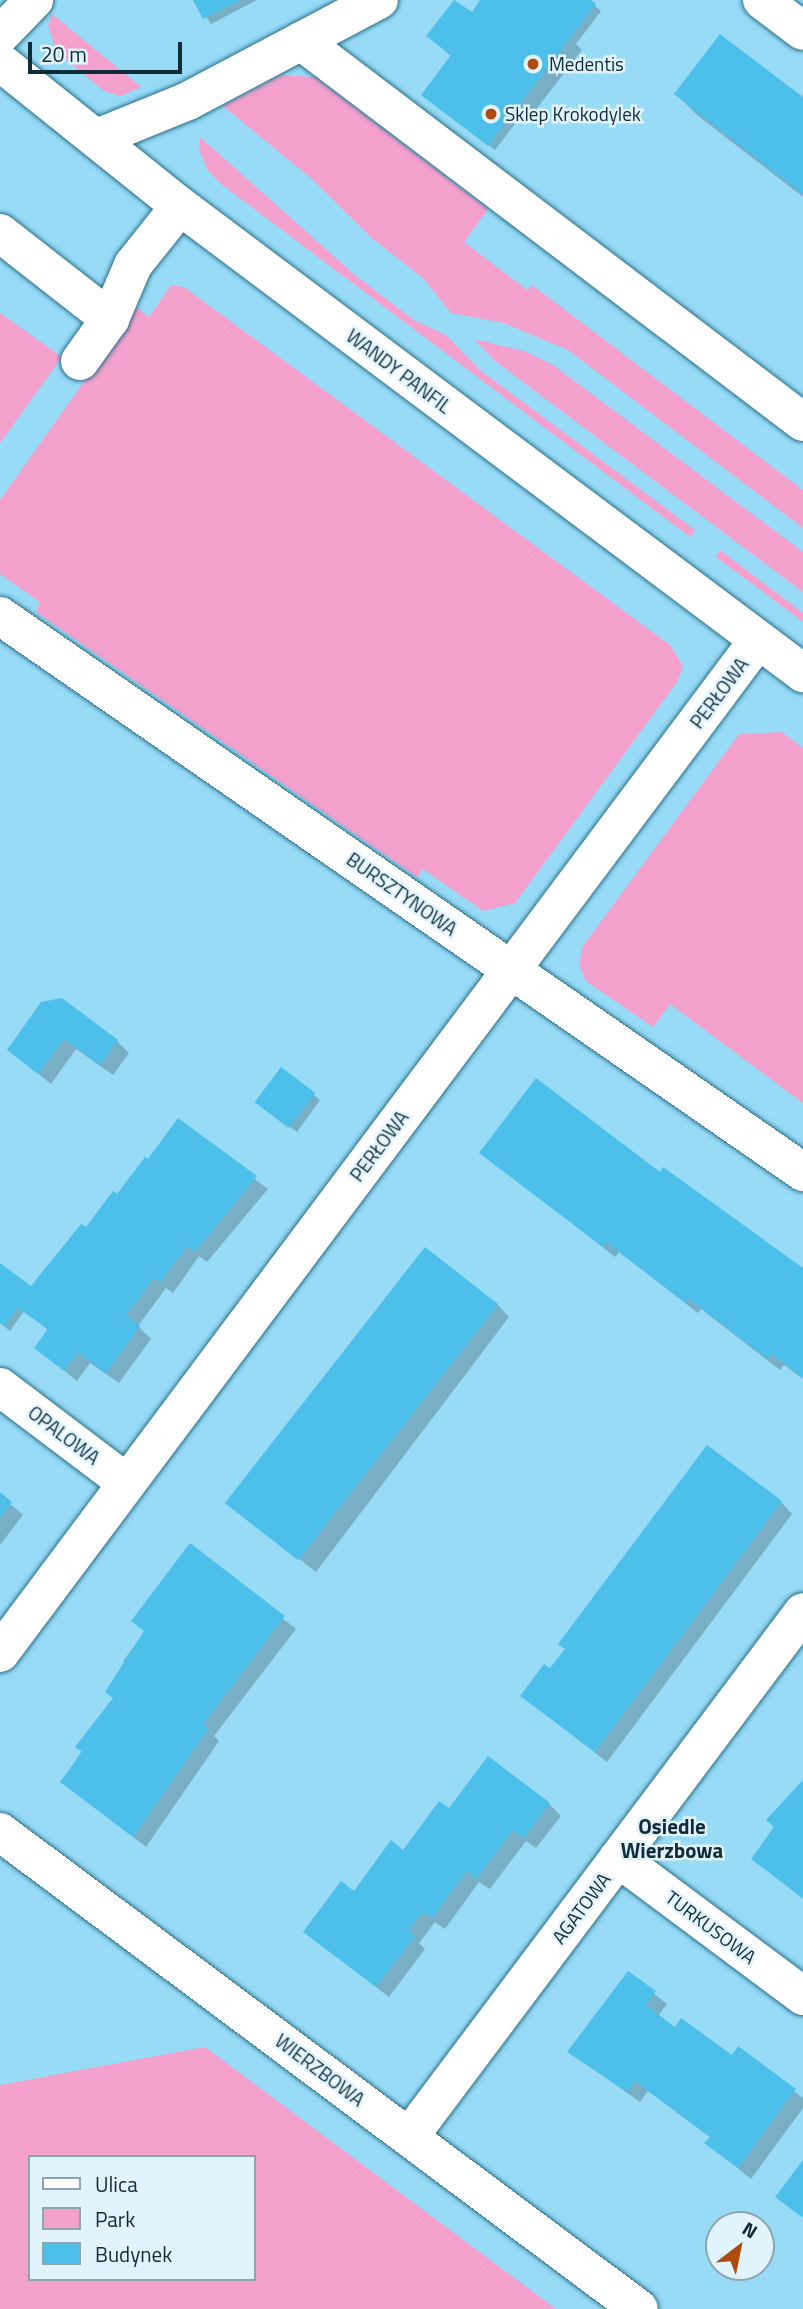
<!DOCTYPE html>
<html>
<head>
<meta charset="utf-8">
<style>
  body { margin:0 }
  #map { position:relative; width:803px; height:2309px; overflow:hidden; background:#97dbf7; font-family:"Titillium Web",sans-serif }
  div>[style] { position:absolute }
  .green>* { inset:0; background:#f4a1ce }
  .shadow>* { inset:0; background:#0003 }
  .building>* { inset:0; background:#4cc0ea; transform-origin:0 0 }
  .roads { filter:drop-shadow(0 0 2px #296e87) drop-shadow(0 0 2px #296e87) }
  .minor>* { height:38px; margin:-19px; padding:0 19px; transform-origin:19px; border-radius:19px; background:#fff }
  .dots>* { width:19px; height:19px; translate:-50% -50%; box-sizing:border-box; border:4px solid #e1f4fd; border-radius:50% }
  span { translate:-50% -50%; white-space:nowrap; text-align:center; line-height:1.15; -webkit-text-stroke:5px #e1f4fd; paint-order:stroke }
  .poi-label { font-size:19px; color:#0f2c37 }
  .left { translate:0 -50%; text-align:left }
  .street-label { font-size:19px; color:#0f2c37 }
  .neighbourhood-label { font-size:21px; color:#0f2c37; font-weight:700 }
  .legend { position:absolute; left:28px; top:2155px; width:228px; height:126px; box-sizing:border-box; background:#e1f4fd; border:2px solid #8da4ae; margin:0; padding:9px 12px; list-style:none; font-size:21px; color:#0f2c37 }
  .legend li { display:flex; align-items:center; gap:14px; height:35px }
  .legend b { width:35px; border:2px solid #8da4ae }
  .north { position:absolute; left:705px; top:2211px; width:70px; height:70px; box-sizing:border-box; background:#e1f4fd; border:2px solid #8da4ae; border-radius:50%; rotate:32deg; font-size:19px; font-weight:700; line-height:28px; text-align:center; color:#0f2c37 }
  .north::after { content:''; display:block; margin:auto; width:24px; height:32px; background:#ae4c0f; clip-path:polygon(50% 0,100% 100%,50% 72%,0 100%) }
  .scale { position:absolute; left:28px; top:42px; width:154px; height:32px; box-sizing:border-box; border:4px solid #0f2c37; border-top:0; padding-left:9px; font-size:21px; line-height:24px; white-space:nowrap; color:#0f2c37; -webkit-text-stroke:5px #e1f4fd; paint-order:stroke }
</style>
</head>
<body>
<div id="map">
  <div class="green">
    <i style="clip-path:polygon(52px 14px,141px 87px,121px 96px,104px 91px,56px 51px,48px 25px)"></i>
    <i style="clip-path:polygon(281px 75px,315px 77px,488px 209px,464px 242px,527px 290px,532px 285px,803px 490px,803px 528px,568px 350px,504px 323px,451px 313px,423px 278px,373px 239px,312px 179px,223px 106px)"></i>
    <i style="clip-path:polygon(200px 137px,356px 276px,414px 320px,446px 335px,480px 370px,695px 530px,690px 537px,221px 184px,207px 169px,199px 149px)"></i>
    <i style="clip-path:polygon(171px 285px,184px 287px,670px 645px,683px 666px,677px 682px,515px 903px,483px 911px,423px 869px,417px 877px,36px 612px,40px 602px,0 574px,0 500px,137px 307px,149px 317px)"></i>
    <i style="clip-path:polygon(0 313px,62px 357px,0 443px)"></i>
    <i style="clip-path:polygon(474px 339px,527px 352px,553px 365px,803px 552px,803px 592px,495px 361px)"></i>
    <i style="clip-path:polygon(720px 550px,803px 613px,803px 622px,716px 557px)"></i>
    <i style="clip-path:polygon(782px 732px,803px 748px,803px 1103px,670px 1004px,653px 1027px,586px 981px,579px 964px,583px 946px,739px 734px)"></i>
    <i style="clip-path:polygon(evenodd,205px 2047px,556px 2309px,0 2309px,0 2085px,205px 2047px,30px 2157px,254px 2157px,254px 2279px,30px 2279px,30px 2157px)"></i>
  </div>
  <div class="shadow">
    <i style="clip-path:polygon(195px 0,257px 0,211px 24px)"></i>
    <i style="clip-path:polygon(483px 0,588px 0,601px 11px,576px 44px,582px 50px,531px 116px,525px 111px,495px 150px,429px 100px,452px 57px,428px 36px,472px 14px)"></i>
    <i style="clip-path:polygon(676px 94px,803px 100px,803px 197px,697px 115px)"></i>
    <i style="clip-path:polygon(42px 1003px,117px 1041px,129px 1053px,113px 1075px,76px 1049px,51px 1084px,9px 1050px)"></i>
    <i style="clip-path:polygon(281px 1070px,320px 1100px,297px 1132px,263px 1108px)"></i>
    <i style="clip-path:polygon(178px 1121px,268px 1189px,207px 1262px,199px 1256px,173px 1293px,166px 1288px,138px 1326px,151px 1339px,119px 1383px,90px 1363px,77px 1381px,37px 1348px,49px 1331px,24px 1311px,10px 1331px,0 1323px,0 1265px,31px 1289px,118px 1197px)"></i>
    <i style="clip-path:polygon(482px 1152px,660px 1174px,803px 1270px,803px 1379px,784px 1365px,780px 1370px,701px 1309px,698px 1313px,619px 1252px,615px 1257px)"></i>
    <i style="clip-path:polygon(498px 1305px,509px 1317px,316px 1572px,231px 1506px)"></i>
    <i style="clip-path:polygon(0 1495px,23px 1515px,0 1545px)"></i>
    <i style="clip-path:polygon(781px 1502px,792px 1514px,607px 1762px,522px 1696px)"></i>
    <i style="clip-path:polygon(190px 1545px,296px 1629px,214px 1736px,219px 1741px,146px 1847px,62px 1782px,115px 1699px,127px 1665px,123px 1661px,145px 1632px,133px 1621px)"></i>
    <i style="clip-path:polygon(803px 1782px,803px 1899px,753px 1859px)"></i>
    <i style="clip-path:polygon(549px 1804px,561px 1816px,536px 1848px,526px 1841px,490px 1889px,479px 1882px,445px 1929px,435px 1922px,419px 1943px,425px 1949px,389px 1997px,305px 1932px,449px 1811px)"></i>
    <i style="clip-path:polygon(628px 1973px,667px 2004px,658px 2016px,676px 2029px,732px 2057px,738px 2049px,803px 2098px,803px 2108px,751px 2179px,707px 2143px,711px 2138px,648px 2091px,640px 2102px,569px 2052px)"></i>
  </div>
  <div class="building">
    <i style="clip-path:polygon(193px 0,240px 0,203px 19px)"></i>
    <i style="clip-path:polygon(454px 0,472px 12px,480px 0,591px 0,596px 4px,488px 146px,421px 95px,451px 55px,426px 36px)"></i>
    <i style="clip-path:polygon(720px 34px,803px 97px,803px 194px,674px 94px)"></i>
    <i style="clip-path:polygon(62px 998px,118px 1040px,100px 1065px,64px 1039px,38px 1074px,7px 1050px,41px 1002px)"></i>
    <i style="left:281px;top:1067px;width:43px;height:44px;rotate:37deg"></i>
    <i style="clip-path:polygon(536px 1078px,660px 1172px,663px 1167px,803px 1268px,803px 1378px,772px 1354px,768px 1359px,689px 1299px,686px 1303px,606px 1242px,603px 1247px,479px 1153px)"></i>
    <i style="clip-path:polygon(178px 1118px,257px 1176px,195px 1252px,187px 1246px,160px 1283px,154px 1278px,126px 1315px,140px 1326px,106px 1373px,78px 1352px,64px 1371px,34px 1348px,48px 1329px,18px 1308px,4px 1326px,0 1323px,0 1263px,31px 1286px,81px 1224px,86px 1227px,113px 1191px,117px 1194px,145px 1157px,148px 1159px)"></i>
    <i style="left:425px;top:1247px;width:93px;height:325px;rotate:38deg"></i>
    <i style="clip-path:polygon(707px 1445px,782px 1501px,595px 1752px,520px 1696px,544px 1664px,550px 1668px,565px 1649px,558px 1644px)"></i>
    <i style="clip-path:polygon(0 1492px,12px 1502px,0 1518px)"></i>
    <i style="clip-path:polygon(190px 1543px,285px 1616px,203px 1724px,209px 1728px,133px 1837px,60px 1782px,82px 1752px,75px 1747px,113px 1698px,105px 1692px,144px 1631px,131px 1621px)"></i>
    <i style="clip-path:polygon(488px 1756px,550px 1803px,524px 1838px,513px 1830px,477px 1879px,467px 1871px,432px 1918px,423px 1912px,408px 1931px,415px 1936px,376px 1987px,303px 1932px,341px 1881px,354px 1891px,391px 1840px,403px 1850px,439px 1801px,449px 1808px)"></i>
    <i style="clip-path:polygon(803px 1780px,803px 1898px,751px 1859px,774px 1827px,766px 1820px)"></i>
    <i style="clip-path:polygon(628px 1971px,656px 1991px,646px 2005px,675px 2027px,681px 2018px,732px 2055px,738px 2046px,796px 2089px,738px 2168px,704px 2143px,710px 2137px,635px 2081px,627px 2092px,567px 2052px)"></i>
    <i style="clip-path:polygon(803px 2160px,803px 2218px,775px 2197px)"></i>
  </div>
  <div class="roads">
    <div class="minor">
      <i style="left:762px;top:0;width:51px;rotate:37.1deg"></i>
      <i style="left:0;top:35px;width:49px;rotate:-45.8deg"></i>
      <i style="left:301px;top:41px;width:630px;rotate:37.2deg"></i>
      <i style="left:0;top:62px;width:231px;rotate:38.7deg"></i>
      <i style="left:180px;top:206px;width:779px;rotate:36.86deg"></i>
      <i style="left:97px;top:138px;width:98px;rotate:-22.1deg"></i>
      <i style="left:188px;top:101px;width:216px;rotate:-27.9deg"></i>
      <i style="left:0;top:233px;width:140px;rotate:38deg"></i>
      <i style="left:80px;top:361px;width:52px;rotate:-54.5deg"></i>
      <i style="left:110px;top:319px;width:59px;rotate:-66.9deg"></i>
      <i style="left:133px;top:265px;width:75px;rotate:-51.5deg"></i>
      <i style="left:0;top:616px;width:977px;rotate:34.7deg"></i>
      <i style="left:0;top:1387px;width:159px;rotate:37.1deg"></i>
      <i style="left:0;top:1653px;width:1265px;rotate:-53.19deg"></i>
      <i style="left:0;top:1832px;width:797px;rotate:36.74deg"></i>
      <i style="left:618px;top:1858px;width:231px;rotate:36.7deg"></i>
      <i style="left:409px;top:2137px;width:656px;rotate:-53.11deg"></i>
    </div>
  </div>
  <div class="dots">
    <i style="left:533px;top:64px;background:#ae4c0f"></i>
    <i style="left:491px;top:114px;background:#ae4c0f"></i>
  </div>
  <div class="poi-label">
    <span class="left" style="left:549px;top:64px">Medentis</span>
    <span class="left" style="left:505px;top:114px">Sklep Krokodylek</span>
  </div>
  <div class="street-label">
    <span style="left:399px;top:371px;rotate:37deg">WANDY PANFIL</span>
    <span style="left:719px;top:693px;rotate:-53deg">PERŁOWA</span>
    <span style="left:402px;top:894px;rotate:35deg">BURSZTYNOWA</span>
    <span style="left:379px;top:1146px;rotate:-53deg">PERŁOWA</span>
    <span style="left:64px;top:1435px;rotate:37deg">OPALOWA</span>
    <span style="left:581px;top:1908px;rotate:-53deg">AGATOWA</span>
    <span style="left:711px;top:1927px;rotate:37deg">TURKUSOWA</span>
    <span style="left:320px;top:2070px;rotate:37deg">WIERZBOWA</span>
  </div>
  <div class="neighbourhood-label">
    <span style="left:672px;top:1838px">Osiedle<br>Wierzbowa</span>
  </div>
  <ul class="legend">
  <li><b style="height:9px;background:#fff"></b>Ulica</li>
  <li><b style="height:19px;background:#f4a1ce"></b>Park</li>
  <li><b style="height:19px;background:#4cc0ea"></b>Budynek</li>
  </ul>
  <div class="north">N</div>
  <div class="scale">20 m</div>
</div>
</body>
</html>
